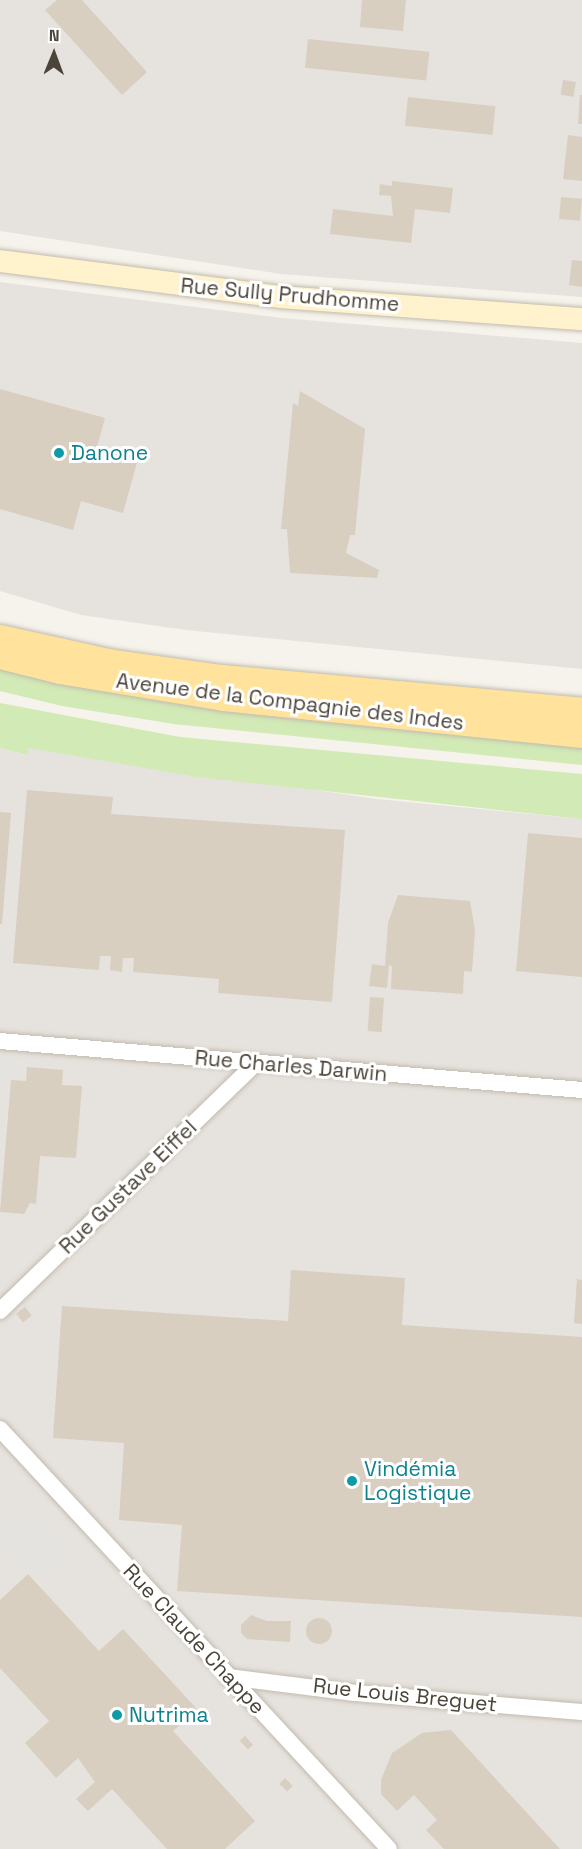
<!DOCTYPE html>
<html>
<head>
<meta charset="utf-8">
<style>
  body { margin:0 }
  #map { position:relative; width:582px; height:1849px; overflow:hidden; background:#f6f3ec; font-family:"Space Grotesk",sans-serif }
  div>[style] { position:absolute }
  .industrial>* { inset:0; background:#e6e2dd }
  .green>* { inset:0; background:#d2eab5 }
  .parking>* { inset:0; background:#e5e3e0 }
  .building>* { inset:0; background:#d8cfc1; transform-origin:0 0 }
  .round { border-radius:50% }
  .roads { filter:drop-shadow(0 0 2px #c2bbae) drop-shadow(0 0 2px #c2bbae) }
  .street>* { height:16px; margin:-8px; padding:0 8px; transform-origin:8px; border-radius:8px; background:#fff }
  .secondary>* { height:22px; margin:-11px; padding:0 11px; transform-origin:11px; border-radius:11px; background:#fff3cd }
  .primary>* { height:26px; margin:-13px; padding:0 13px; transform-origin:13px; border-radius:13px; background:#ffe39c }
  .dots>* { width:16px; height:16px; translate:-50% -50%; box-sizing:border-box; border:3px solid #fff; border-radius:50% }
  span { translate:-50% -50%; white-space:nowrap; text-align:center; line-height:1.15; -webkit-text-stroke:6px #fff; paint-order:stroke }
  .street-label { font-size:21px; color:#4b4439 }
  .culture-label { font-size:21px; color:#0d838f }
  .left { translate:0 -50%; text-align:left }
  .north { position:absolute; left:24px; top:24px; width:60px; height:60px; -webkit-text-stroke:4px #fff; paint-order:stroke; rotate:1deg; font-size:16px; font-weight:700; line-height:24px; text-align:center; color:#4b4439 }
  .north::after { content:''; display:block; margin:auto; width:21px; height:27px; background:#4b4439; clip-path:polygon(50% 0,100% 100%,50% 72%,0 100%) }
</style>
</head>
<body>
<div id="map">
  <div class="industrial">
    <i style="clip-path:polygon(0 0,582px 0,582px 297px,281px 274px,0 231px)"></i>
    <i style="clip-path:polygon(0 282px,282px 318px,582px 343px,582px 669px,186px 630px,81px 615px,0 591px)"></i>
    <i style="clip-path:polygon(0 748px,26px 755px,29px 748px,377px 799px,582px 819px,582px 1849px,0 1849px)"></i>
  </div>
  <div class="green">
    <i style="clip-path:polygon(0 669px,50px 682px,179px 704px,582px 745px,582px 765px,174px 724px,62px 706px,0 691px)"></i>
    <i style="clip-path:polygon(0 703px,180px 737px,582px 774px,582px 819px,197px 777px,29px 748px,27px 755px,0 748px)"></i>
  </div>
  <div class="parking">
    <i style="clip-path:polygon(0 1056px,13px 1057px,11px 1080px,0 1080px)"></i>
    <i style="clip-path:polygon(20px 1508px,72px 1555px,46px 1584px,0 1540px,0 1529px)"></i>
  </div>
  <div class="building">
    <i style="clip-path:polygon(57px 0,82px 0,147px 72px,122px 95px,45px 10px)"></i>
    <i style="clip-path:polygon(362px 0,406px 0,403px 31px,360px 27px)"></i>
    <i style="left:308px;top:39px;width:122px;height:29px;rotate:6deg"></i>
    <i style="left:563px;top:80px;width:13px;height:15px;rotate:9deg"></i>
    <i style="clip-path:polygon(580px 95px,582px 95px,582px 124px,578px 124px)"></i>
    <i style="left:408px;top:97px;width:88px;height:29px;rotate:6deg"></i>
    <i style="clip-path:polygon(568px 135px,582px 137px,582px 181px,563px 179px)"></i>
    <i style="clip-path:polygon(392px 181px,453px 188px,450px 213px,415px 209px,411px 243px,330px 234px,333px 209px,393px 216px,391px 196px,379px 195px,380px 184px,392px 186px)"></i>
    <i style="left:561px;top:197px;width:21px;height:22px;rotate:5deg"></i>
    <i style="clip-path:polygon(572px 260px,582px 261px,582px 287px,569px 285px)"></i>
    <i style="clip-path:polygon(0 389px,105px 418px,97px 447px,138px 459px,123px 513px,81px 501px,73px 530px,0 509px)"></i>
    <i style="clip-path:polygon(300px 391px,365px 429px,355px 535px,350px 535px,346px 553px,379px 570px,377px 578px,290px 573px,287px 529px,281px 529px,293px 403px,298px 406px)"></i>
    <i style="clip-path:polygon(27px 790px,113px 797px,111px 814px,345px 830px,332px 1002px,218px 993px,219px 979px,133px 972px,134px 958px,123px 958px,122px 972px,110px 970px,111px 956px,100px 956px,99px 970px,13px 963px)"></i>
    <i style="clip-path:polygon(0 812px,11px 813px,2px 924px,0 924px)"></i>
    <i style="clip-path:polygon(528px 833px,582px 838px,582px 977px,516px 971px)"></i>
    <i style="clip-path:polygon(398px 895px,470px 901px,475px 930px,472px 972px,464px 971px,463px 994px,391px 989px,392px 966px,389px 965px,387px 988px,369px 986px,372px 964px,385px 966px,388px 923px)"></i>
    <i style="left:370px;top:997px;width:14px;height:34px;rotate:4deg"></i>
    <i style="clip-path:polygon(27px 1067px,63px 1070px,62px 1085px,82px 1086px,76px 1158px,40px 1156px,36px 1204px,30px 1203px,24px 1214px,0 1212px,11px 1080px,26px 1081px)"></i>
    <i style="clip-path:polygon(291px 1270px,405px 1278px,402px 1325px,582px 1337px,582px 1617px,177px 1591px,182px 1525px,119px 1520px,124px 1443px,53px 1438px,62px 1306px,288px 1321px)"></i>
    <i style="clip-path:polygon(577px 1279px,582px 1280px,582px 1324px,574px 1323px)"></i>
    <i style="left:25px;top:1307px;width:11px;height:11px;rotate:52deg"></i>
    <i style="clip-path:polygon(28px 1574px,99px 1651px,123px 1629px,197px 1709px,173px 1731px,255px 1821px,225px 1849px,167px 1849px,112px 1789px,88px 1811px,76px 1799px,95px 1782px,78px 1758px,56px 1778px,25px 1743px,49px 1721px,0 1668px,0 1600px)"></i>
    <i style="clip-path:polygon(251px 1615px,267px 1621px,291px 1621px,290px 1642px,247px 1639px,241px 1633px,241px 1625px)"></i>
    <i class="round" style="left:306px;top:1618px;width:26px;height:26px"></i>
    <i style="clip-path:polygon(451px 1730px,560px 1849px,444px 1849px,426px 1830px,437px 1820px,414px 1795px,397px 1811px,381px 1794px,381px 1780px,392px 1753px,422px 1733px)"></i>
    <i style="left:245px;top:1736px;width:12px;height:7px;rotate:48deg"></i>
    <i style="left:285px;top:1778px;width:11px;height:8px;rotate:45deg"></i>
  </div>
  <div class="roads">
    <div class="street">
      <i style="left:0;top:1041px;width:584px;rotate:4.81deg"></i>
      <i style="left:0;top:1311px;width:356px;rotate:-44.1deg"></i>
      <i style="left:0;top:1429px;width:572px;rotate:47.19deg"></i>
      <i style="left:228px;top:1677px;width:128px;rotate:7.2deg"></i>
      <i style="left:355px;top:1693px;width:228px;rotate:4.8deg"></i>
    </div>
    <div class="secondary">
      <i style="left:0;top:261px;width:283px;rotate:7.3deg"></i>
      <i style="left:281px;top:297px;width:302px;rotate:4.2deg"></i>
    </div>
    <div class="primary">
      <i style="left:0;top:638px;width:111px;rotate:12.5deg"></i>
      <i style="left:108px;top:662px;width:115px;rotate:8deg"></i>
      <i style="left:222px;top:678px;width:362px;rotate:5.2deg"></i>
      <i style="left:0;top:656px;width:62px;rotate:14deg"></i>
      <i style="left:60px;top:671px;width:166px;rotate:9.3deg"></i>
      <i style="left:224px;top:698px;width:360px;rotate:5.9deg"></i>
    </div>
  </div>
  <div class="dots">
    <i style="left:59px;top:453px;background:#0f9aa8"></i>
    <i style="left:352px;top:1481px;background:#0f9aa8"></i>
    <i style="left:117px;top:1715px;background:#0f9aa8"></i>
  </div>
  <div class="street-label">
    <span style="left:290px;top:295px;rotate:5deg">Rue Sully Prudhomme</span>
    <span style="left:290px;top:702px;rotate:7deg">Avenue de la Compagnie des Indes</span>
    <span style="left:291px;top:1066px;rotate:5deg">Rue Charles Darwin</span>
    <span style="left:128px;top:1187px;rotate:-44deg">Rue Gustave Eiffel</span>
    <span style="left:194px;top:1639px;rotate:47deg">Rue Claude Chappe</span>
    <span style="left:405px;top:1695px;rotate:6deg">Rue Louis Breguet</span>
  </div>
  <div class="culture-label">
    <span class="left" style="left:71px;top:453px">Danone</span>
    <span class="left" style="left:364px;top:1481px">Vindémia<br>Logistique</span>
    <span class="left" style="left:129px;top:1715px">Nutrima</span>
  </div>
  <div class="north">N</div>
</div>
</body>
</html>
